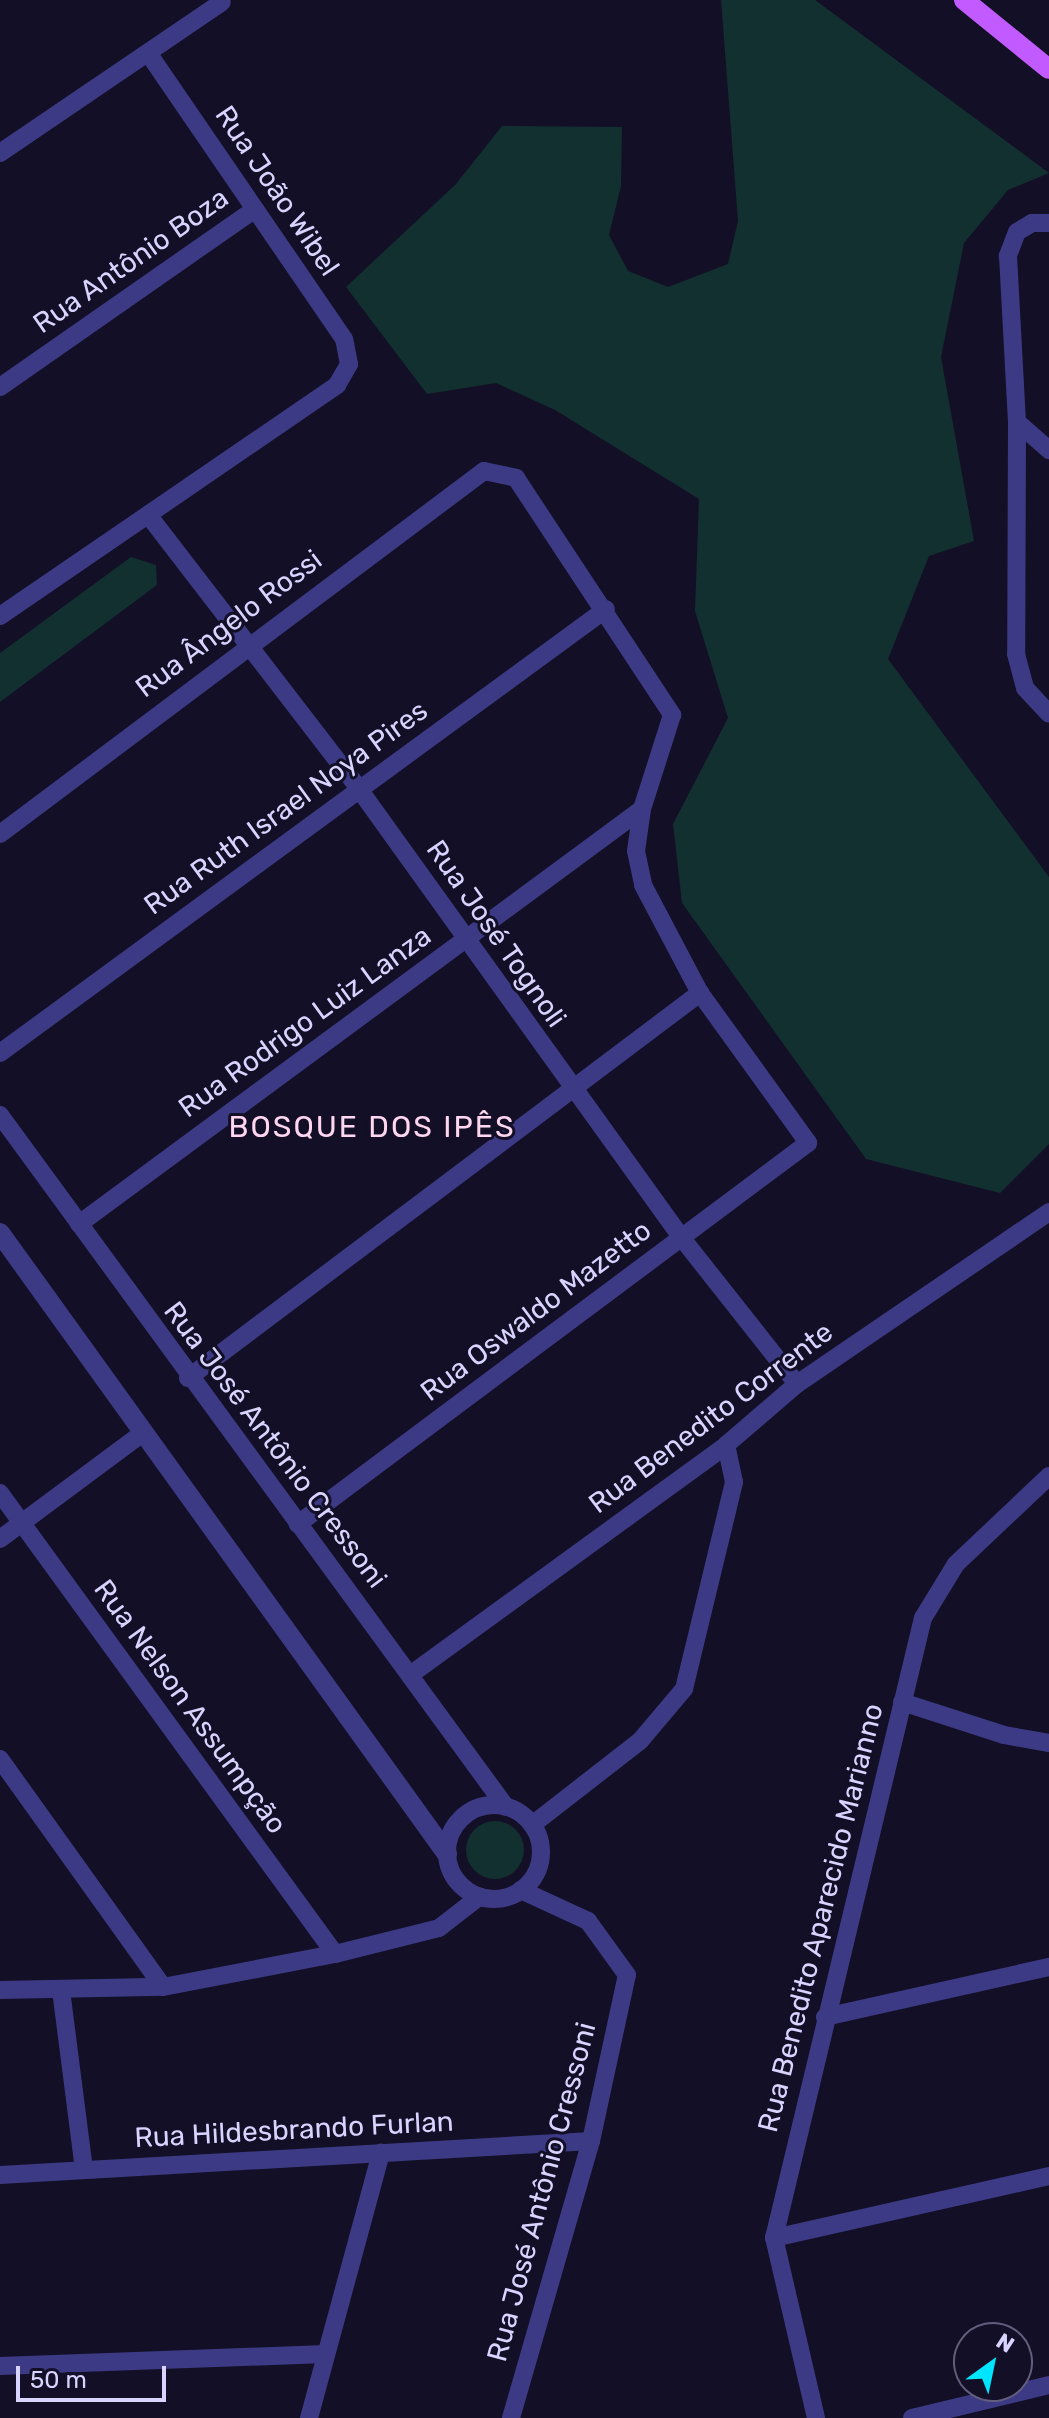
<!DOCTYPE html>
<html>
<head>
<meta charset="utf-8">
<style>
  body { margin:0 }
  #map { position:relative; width:1049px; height:2418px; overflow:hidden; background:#130f26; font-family:Rubik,sans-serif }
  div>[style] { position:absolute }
  .green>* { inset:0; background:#12302f }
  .round { border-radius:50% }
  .minor>* { height:18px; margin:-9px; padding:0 9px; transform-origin:9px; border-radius:9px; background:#3d3a85 }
  .minor>.ring { margin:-9px; padding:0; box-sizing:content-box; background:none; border:18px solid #3d3a85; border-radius:50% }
  .tertiary>* { height:20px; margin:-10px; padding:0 10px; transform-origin:10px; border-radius:10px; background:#3d3a85 }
  .primary>* { height:20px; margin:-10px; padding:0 10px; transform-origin:10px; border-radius:10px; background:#c25bff }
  span { translate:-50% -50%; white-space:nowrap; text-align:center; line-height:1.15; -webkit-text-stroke:6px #130f26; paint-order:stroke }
  .street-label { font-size:28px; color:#d9d4ff }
  .neighbourhood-label { font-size:30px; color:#ffd6f0; letter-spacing:2px }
  .north { position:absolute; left:953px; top:2322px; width:80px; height:80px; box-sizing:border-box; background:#130f26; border:2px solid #625e7d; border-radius:50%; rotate:33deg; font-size:22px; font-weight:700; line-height:32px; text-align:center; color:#d9d4ff }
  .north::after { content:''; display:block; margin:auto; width:28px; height:36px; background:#00e5ff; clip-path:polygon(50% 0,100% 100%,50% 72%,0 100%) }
  .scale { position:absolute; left:16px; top:2366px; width:150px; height:36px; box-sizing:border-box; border:4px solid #d9d4ff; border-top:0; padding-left:10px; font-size:24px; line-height:28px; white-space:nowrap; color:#d9d4ff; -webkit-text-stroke:6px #130f26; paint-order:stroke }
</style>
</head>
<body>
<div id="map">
  <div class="green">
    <i style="clip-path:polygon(721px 0,815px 0,1049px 173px,1008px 190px,964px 243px,941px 357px,974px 541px,929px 556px,888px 659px,1049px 877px,1049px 1144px,1000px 1193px,866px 1159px,682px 903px,673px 824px,728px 718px,695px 611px,699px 499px,555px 410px,496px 383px,427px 394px,346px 287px,456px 184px,502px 126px,622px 127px,621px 186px,609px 235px,628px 271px,668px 287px,728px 264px,738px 221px)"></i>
    <i style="clip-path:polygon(131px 557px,156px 565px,157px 585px,0 702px,0 653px)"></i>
    <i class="round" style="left:466px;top:1821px;width:58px;height:58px"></i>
  </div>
  <div class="minor">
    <i style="left:0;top:153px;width:268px;rotate:-34.2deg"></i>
    <i style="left:1049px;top:223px;width:17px;rotate:180deg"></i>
    <i style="left:1032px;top:223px;width:17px;rotate:149deg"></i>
    <i style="left:1017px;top:232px;width:26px;rotate:111deg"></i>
    <i style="left:1008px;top:256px;width:166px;rotate:86.9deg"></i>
    <i style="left:1017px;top:422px;width:232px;rotate:90.2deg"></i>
    <i style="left:1016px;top:654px;width:35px;rotate:75deg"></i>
    <i style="left:1025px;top:688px;width:35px;rotate:47deg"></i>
    <i style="left:0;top:387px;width:311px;rotate:-34.9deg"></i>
    <i style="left:1017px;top:422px;width:43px;rotate:41.2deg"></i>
    <i style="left:149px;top:516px;width:344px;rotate:52.4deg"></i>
    <i style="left:359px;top:789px;width:552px;rotate:54.29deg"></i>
    <i style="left:681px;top:1237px;width:187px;rotate:51.7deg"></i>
    <i style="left:0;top:616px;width:409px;rotate:-34.4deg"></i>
    <i style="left:337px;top:385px;width:24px;rotate:-60deg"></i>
    <i style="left:349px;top:364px;width:25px;rotate:-101deg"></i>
    <i style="left:344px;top:339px;width:345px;rotate:-124.4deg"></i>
    <i style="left:0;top:834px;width:605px;rotate:-36.87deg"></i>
    <i style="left:484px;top:471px;width:33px;rotate:12deg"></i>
    <i style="left:516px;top:478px;width:284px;rotate:56.6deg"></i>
    <i style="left:672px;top:715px;width:99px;rotate:107.7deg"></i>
    <i style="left:642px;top:809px;width:42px;rotate:98.1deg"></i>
    <i style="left:636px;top:851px;width:35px;rotate:78deg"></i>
    <i style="left:643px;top:885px;width:122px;rotate:62.2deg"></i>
    <i style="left:700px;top:993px;width:185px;rotate:54.2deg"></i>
    <i style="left:808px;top:1143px;width:637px;rotate:143.24deg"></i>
    <i style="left:0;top:1053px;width:751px;rotate:-36.23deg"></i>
    <i style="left:0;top:1115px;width:857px;rotate:53.83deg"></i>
    <i style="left:79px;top:1224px;width:699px;rotate:-36.39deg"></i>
    <i style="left:188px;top:1378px;width:641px;rotate:-36.94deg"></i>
    <i style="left:0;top:1493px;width:570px;rotate:53.99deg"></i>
    <i style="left:0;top:1539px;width:179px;rotate:-36.6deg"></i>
    <i style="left:410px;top:1675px;width:391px;rotate:-36deg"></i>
    <i style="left:726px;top:1445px;width:94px;rotate:-40.7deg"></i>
    <i style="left:797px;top:1384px;width:305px;rotate:-34.3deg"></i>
    <i style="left:902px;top:1702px;width:107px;rotate:17.9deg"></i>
    <i style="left:1004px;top:1735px;width:46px;rotate:10.1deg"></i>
    <i style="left:0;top:1759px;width:280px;rotate:54.4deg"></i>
    <i class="ring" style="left:447px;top:1805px;width:76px;height:76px"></i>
    <i style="left:532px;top:1825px;width:137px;rotate:-37.9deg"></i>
    <i style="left:640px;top:1741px;width:68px;rotate:-49.8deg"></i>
    <i style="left:684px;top:1689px;width:213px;rotate:-76.4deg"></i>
    <i style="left:734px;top:1482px;width:38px;rotate:-102deg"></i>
    <i style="left:0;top:1990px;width:163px;rotate:-1.1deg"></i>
    <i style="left:163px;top:1987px;width:175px;rotate:-10.9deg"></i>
    <i style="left:335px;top:1954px;width:107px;rotate:-14deg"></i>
    <i style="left:439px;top:1928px;width:51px;rotate:-37.8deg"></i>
    <i style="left:61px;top:1990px;width:180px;rotate:82.7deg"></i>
    <i style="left:825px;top:2017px;width:230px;rotate:-12.6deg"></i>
    <i style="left:0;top:2175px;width:592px;rotate:-3.29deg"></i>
    <i style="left:774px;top:2238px;width:282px;rotate:-12.7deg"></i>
    <i style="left:0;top:2366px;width:325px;rotate:-2.1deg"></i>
    <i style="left:309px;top:2418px;width:275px;rotate:-74.8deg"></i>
    <i style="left:511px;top:2418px;width:288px;rotate:-73.9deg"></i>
    <i style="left:591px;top:2141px;width:170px;rotate:-77.8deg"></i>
    <i style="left:627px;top:1975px;width:67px;rotate:-125.8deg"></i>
    <i style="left:588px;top:1921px;width:74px;rotate:-155.2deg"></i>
    <i style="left:816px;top:2418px;width:185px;rotate:-103.1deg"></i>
    <i style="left:774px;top:2238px;width:638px;rotate:-76.49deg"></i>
    <i style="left:923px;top:1618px;width:63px;rotate:-58.6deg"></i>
    <i style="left:956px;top:1564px;width:128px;rotate:-43.4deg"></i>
    <i style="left:912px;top:2418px;width:141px;rotate:-13.5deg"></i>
  </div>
  <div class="tertiary">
    <i style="left:0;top:1233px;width:765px;rotate:54.25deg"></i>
  </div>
  <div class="primary">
    <i style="left:964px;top:0;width:109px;rotate:39.1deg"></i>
  </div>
  <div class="street-label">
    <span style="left:277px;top:191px;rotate:56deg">Rua João Wibel</span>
    <span style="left:131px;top:261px;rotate:-35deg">Rua Antônio Boza</span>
    <span style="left:229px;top:624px;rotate:-37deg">Rua Ângelo Rossi</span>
    <span style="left:286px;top:808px;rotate:-36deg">Rua Ruth Israel Noya Pires</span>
    <span style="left:496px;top:934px;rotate:55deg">Rua José Tognoli</span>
    <span style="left:305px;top:1022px;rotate:-36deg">Rua Rodrigo Luiz Lanza</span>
    <span style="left:536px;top:1311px;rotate:-37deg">Rua Oswaldo Mazetto</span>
    <span style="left:711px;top:1418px;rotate:-37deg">Rua Benedito Corrente</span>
    <span style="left:275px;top:1445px;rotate:53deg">Rua José Antônio Cressoni</span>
    <span style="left:190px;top:1707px;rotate:54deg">Rua Nelson Assumpção</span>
    <span style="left:821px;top:1918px;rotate:-76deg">Rua Benedito Aparecido Marianno</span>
    <span style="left:294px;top:2130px;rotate:-3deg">Rua Hildesbrando Furlan</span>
    <span style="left:542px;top:2192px;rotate:-75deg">Rua José Antônio Cressoni</span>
  </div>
  <div class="neighbourhood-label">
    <span style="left:372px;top:1127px">BOSQUE DOS IPÊS</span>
  </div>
  <div class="north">N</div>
  <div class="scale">50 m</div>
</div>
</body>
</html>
